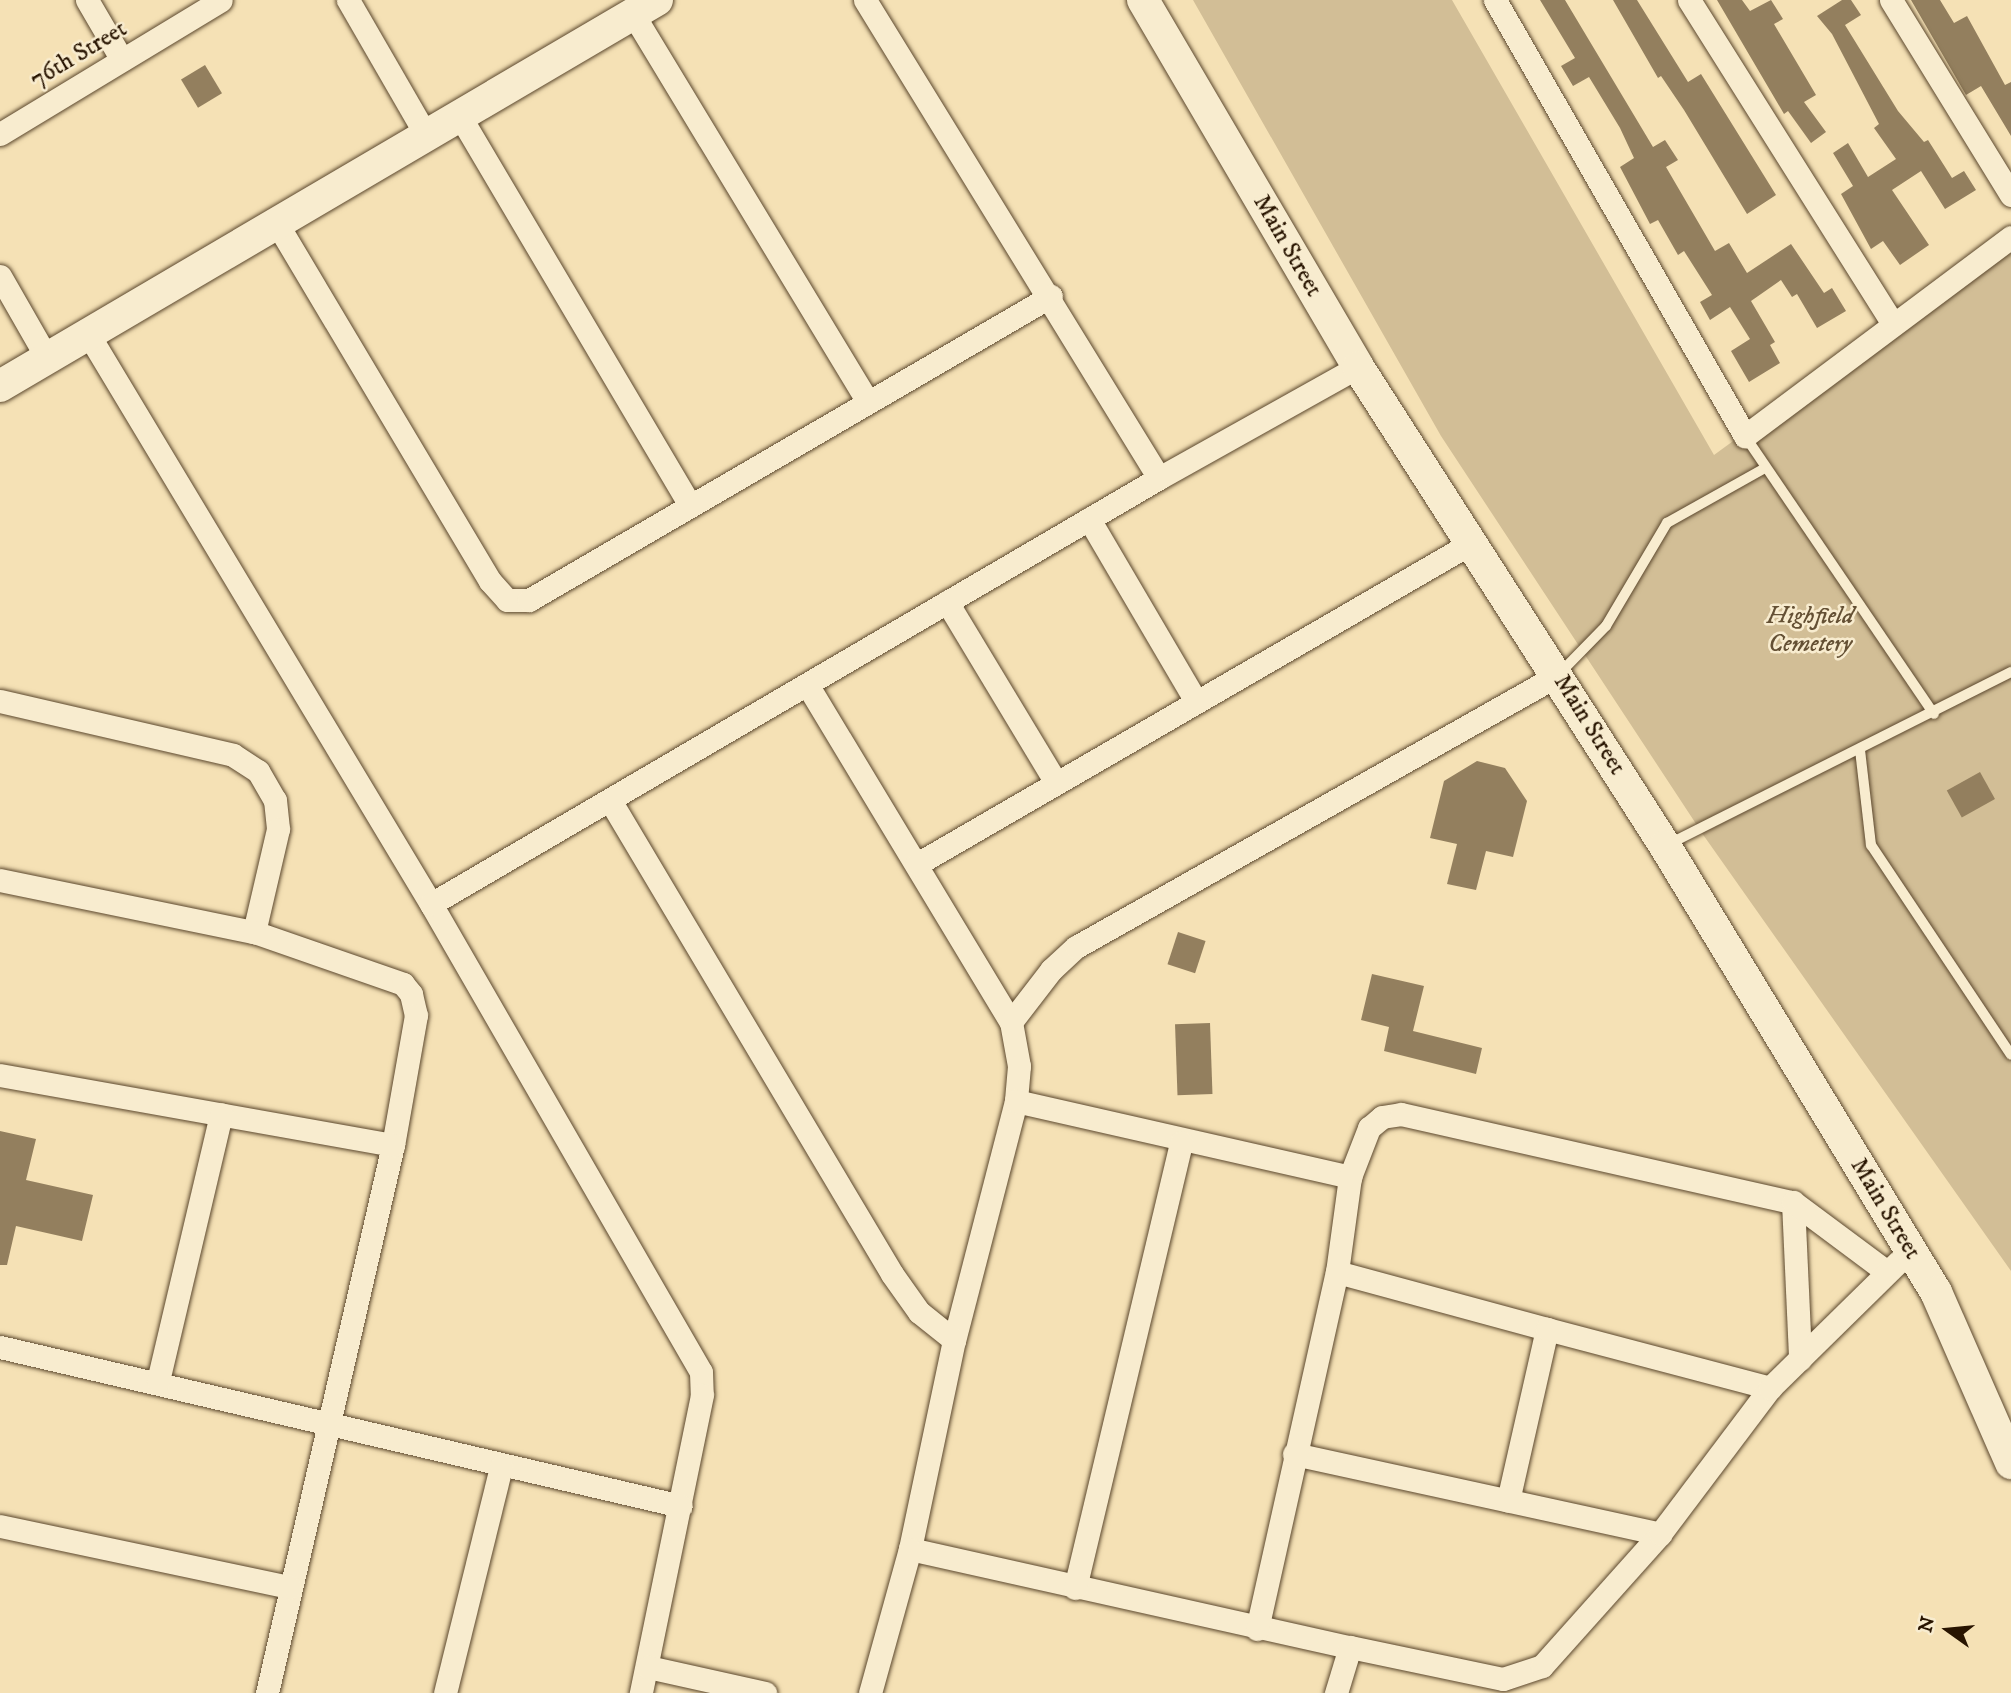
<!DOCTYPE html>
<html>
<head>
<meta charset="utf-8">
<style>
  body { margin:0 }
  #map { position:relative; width:2011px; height:1693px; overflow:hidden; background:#f5e1b5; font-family:"IM FELL DW Pica",serif }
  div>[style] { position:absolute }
  .green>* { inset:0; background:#d2be96 }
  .building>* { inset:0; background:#937f5e; transform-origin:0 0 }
  .roads { filter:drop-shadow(0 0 2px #5b472d) drop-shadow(0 0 2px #5b472d) }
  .lane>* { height:10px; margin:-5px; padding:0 5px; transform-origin:5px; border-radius:5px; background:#f8eccf }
  .street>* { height:23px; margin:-11.5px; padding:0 11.5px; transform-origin:11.5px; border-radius:11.5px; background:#f8eccf }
  .secondary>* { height:32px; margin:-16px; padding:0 16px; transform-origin:16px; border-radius:16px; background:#f8eccf }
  span { translate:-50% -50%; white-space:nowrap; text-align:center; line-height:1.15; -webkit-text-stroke:5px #f8eccf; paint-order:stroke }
  .street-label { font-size:24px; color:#281400 }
  .park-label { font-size:24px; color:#645034; font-style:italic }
  .north { position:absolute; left:1913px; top:1595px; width:70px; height:70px; -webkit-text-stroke:5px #f8eccf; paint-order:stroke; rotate:285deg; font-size:19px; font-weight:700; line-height:28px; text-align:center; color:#281400 }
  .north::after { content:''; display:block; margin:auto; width:24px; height:32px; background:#281400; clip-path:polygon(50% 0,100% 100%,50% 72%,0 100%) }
</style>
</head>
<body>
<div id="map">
  <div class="green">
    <i style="clip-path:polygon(1193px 0,1452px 0,1714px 455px,2011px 238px,2011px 1271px,1704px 836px,1441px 436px)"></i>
  </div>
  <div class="building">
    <i style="clip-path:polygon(1540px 0,1565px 0,1653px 147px,1665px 140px,1678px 160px,1666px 167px,1715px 251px,1729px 243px,1747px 273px,1791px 244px,1824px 293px,1832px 288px,1846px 311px,1817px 328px,1797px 294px,1792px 297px,1781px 280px,1751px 301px,1775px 342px,1770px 345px,1780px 363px,1749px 382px,1731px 351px,1750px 339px,1730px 307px,1710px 320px,1700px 302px,1712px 295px,1684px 251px,1678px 255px,1658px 220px,1650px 224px,1620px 167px,1634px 158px,1620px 128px,1589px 77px,1573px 86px,1561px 66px,1575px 58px)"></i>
    <i style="clip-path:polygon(1613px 0,1637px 0,1688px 82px,1701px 74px,1776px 195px,1747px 214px,1684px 110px,1661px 76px,1658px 78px)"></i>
    <i style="clip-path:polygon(1717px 0,1742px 0,1750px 11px,1771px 0,1783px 19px,1774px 24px,1816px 95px,1804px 102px,1826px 132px,1811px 143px,1788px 111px,1784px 114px)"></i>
    <i style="clip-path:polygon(1842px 0,1851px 0,1861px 15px,1845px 25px,1898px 111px,1924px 142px,1928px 140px,1952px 178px,1964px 171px,1976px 190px,1945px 209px,1921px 171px,1892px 190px,1929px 245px,1900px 265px,1883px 241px,1871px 249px,1841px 194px,1853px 186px,1833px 153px,1848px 143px,1868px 177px,1896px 159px,1874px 128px,1879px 124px,1832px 34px,1817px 16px)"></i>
    <i style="clip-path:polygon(1911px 0,1940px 0,1954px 23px,1967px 16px,2005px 85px,2011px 82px,2011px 136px,1981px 86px,1966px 95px)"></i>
    <i style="left:205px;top:65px;width:33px;height:28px;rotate:59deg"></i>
    <i style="clip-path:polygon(1477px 761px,1505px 768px,1527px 801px,1513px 857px,1486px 851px,1476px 890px,1447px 884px,1457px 844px,1430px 838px,1444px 781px)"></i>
    <i style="left:1980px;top:772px;width:31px;height:38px;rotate:61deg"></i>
    <i style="left:1178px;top:932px;width:29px;height:34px;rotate:18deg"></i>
    <i style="clip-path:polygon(1372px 974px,1424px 986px,1413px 1031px,1482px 1048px,1476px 1074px,1384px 1051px,1389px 1027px,1361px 1020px)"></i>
    <i style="left:1210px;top:1023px;width:71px;height:35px;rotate:88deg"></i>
    <i style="clip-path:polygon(0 1131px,36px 1139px,26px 1180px,93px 1195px,82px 1241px,16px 1226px,7px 1265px,0 1265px)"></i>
  </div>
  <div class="roads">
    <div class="lane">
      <i style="left:1745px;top:436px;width:336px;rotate:55.8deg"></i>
      <i style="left:1560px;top:673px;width:66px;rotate:-45.6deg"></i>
      <i style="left:1606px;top:626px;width:120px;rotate:-59.4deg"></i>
      <i style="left:1667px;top:523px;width:112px;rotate:-29.3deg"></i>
      <i style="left:1860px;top:750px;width:96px;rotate:83.4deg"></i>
      <i style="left:1871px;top:845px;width:252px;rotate:56.3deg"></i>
      <i style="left:1667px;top:845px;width:385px;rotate:-26.7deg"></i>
    </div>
    <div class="street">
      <i style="left:87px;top:0;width:69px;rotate:59.7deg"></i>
      <i style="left:348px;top:0;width:158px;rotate:60deg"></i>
      <i style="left:865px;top:0;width:561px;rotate:58.41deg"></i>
      <i style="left:1495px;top:0;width:503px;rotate:60.17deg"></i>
      <i style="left:1745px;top:436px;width:332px;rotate:-36.8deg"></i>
      <i style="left:1689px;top:0;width:383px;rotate:57.8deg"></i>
      <i style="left:1891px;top:0;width:229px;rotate:58.4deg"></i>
      <i style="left:633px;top:14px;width:452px;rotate:58.8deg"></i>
      <i style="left:461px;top:118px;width:448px;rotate:59.4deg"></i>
      <i style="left:0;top:134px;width:258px;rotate:-31.2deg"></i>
      <i style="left:276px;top:222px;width:418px;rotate:59.2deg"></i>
      <i style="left:490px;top:581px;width:25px;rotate:48deg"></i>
      <i style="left:507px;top:600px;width:22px"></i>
      <i style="left:529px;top:600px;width:604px;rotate:-30.22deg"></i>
      <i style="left:0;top:276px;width:95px;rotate:60.2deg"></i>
      <i style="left:87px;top:332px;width:667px;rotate:58.98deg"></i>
      <i style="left:431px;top:904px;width:540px;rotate:60.02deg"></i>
      <i style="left:701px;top:1372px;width:23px;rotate:88deg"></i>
      <i style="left:702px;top:1395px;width:304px;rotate:101.6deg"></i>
      <i style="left:1089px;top:519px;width:210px;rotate:59.6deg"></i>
      <i style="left:947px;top:602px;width:209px;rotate:58.9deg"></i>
      <i style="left:808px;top:686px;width:393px;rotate:58.9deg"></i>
      <i style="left:1011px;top:1022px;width:45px;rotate:79.7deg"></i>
      <i style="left:1019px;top:1066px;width:35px;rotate:95deg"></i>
      <i style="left:1016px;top:1101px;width:247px;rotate:104.5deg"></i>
      <i style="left:954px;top:1340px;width:214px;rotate:101.9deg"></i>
      <i style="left:910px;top:1549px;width:451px;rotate:12.6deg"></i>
      <i style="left:1350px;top:1647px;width:48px;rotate:106.9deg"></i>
      <i style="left:0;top:701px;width:239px;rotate:13deg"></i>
      <i style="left:233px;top:755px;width:30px;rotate:33deg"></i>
      <i style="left:258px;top:771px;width:34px;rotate:60deg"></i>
      <i style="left:275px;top:800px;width:29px;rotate:84deg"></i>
      <i style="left:278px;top:829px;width:106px;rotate:103.1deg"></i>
      <i style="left:611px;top:802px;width:549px;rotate:59.23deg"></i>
      <i style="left:892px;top:1274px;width:47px;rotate:54.6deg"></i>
      <i style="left:919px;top:1312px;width:45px;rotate:38.7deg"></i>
      <i style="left:917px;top:864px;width:643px;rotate:-30.08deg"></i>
      <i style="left:0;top:880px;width:259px;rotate:11.6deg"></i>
      <i style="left:254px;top:932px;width:158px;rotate:19.2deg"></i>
      <i style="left:403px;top:984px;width:13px;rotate:51deg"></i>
      <i style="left:411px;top:994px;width:22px;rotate:77deg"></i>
      <i style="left:416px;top:1015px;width:132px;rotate:100deg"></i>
      <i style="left:393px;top:1145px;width:562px;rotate:102.95deg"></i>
      <i style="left:431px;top:904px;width:843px;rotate:-30.33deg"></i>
      <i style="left:1159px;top:478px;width:228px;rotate:-29.2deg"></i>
      <i style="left:1011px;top:1022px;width:66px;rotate:-52.4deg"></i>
      <i style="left:1051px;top:970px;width:34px;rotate:-43deg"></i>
      <i style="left:1076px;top:947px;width:553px;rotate:-29.44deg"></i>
      <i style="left:0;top:1075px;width:399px;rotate:10.1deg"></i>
      <i style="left:1016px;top:1101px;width:343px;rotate:12.8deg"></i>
      <i style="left:1793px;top:1202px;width:157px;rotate:87.4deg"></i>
      <i style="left:1337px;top:1272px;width:218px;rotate:15.2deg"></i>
      <i style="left:1547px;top:1329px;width:176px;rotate:102.8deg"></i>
      <i style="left:1547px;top:1329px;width:231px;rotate:14.8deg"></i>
      <i style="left:0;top:1347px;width:699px;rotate:13.14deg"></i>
      <i style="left:158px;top:1381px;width:274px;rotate:-76.7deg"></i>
      <i style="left:1294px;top:1454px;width:375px;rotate:12.3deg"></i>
      <i style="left:0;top:1526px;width:296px;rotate:11.9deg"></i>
      <i style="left:1075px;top:1588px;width:458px;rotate:-76.6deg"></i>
      <i style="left:1257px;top:1629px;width:366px;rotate:-77.4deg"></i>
      <i style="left:1337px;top:1272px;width:96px;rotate:-82.2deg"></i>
      <i style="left:1350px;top:1177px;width:53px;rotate:-68.8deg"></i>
      <i style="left:1369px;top:1128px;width:17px;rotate:-40deg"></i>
      <i style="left:1382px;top:1117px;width:19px;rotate:-9deg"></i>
      <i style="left:1401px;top:1114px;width:402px;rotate:12.7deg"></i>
      <i style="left:1793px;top:1202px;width:117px;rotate:36.7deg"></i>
      <i style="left:1350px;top:1647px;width:156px;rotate:11.8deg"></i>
      <i style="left:1503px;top:1679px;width:41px;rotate:-18.4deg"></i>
      <i style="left:1542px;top:1666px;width:177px;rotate:-48.2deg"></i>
      <i style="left:1660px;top:1534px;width:183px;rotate:-53deg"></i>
      <i style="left:1770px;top:1388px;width:180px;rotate:-44.5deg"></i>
      <i style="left:648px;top:1667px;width:120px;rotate:12.5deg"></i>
      <i style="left:445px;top:1693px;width:233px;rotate:-76.1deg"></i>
      <i style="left:870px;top:1693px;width:149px;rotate:-74.5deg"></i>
    </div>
    <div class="secondary">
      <i style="left:1143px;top:0;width:425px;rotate:59.6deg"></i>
      <i style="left:1358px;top:367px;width:569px;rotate:57.34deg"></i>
      <i style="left:1665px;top:846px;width:522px;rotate:58.72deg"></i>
      <i style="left:1936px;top:1292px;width:187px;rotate:66.3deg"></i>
      <i style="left:0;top:386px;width:762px;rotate:-30.44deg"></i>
    </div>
  </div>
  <div class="street-label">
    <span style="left:79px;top:55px;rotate:-31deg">76th Street</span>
    <span style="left:1287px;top:246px;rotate:60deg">Main Street</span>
    <span style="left:1589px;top:725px;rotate:58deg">Main Street</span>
    <span style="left:1885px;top:1209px;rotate:59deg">Main Street</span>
  </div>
  <div class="park-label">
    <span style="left:1810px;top:631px">Highfield<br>Cemetery</span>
  </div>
  <div class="north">N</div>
</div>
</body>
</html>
